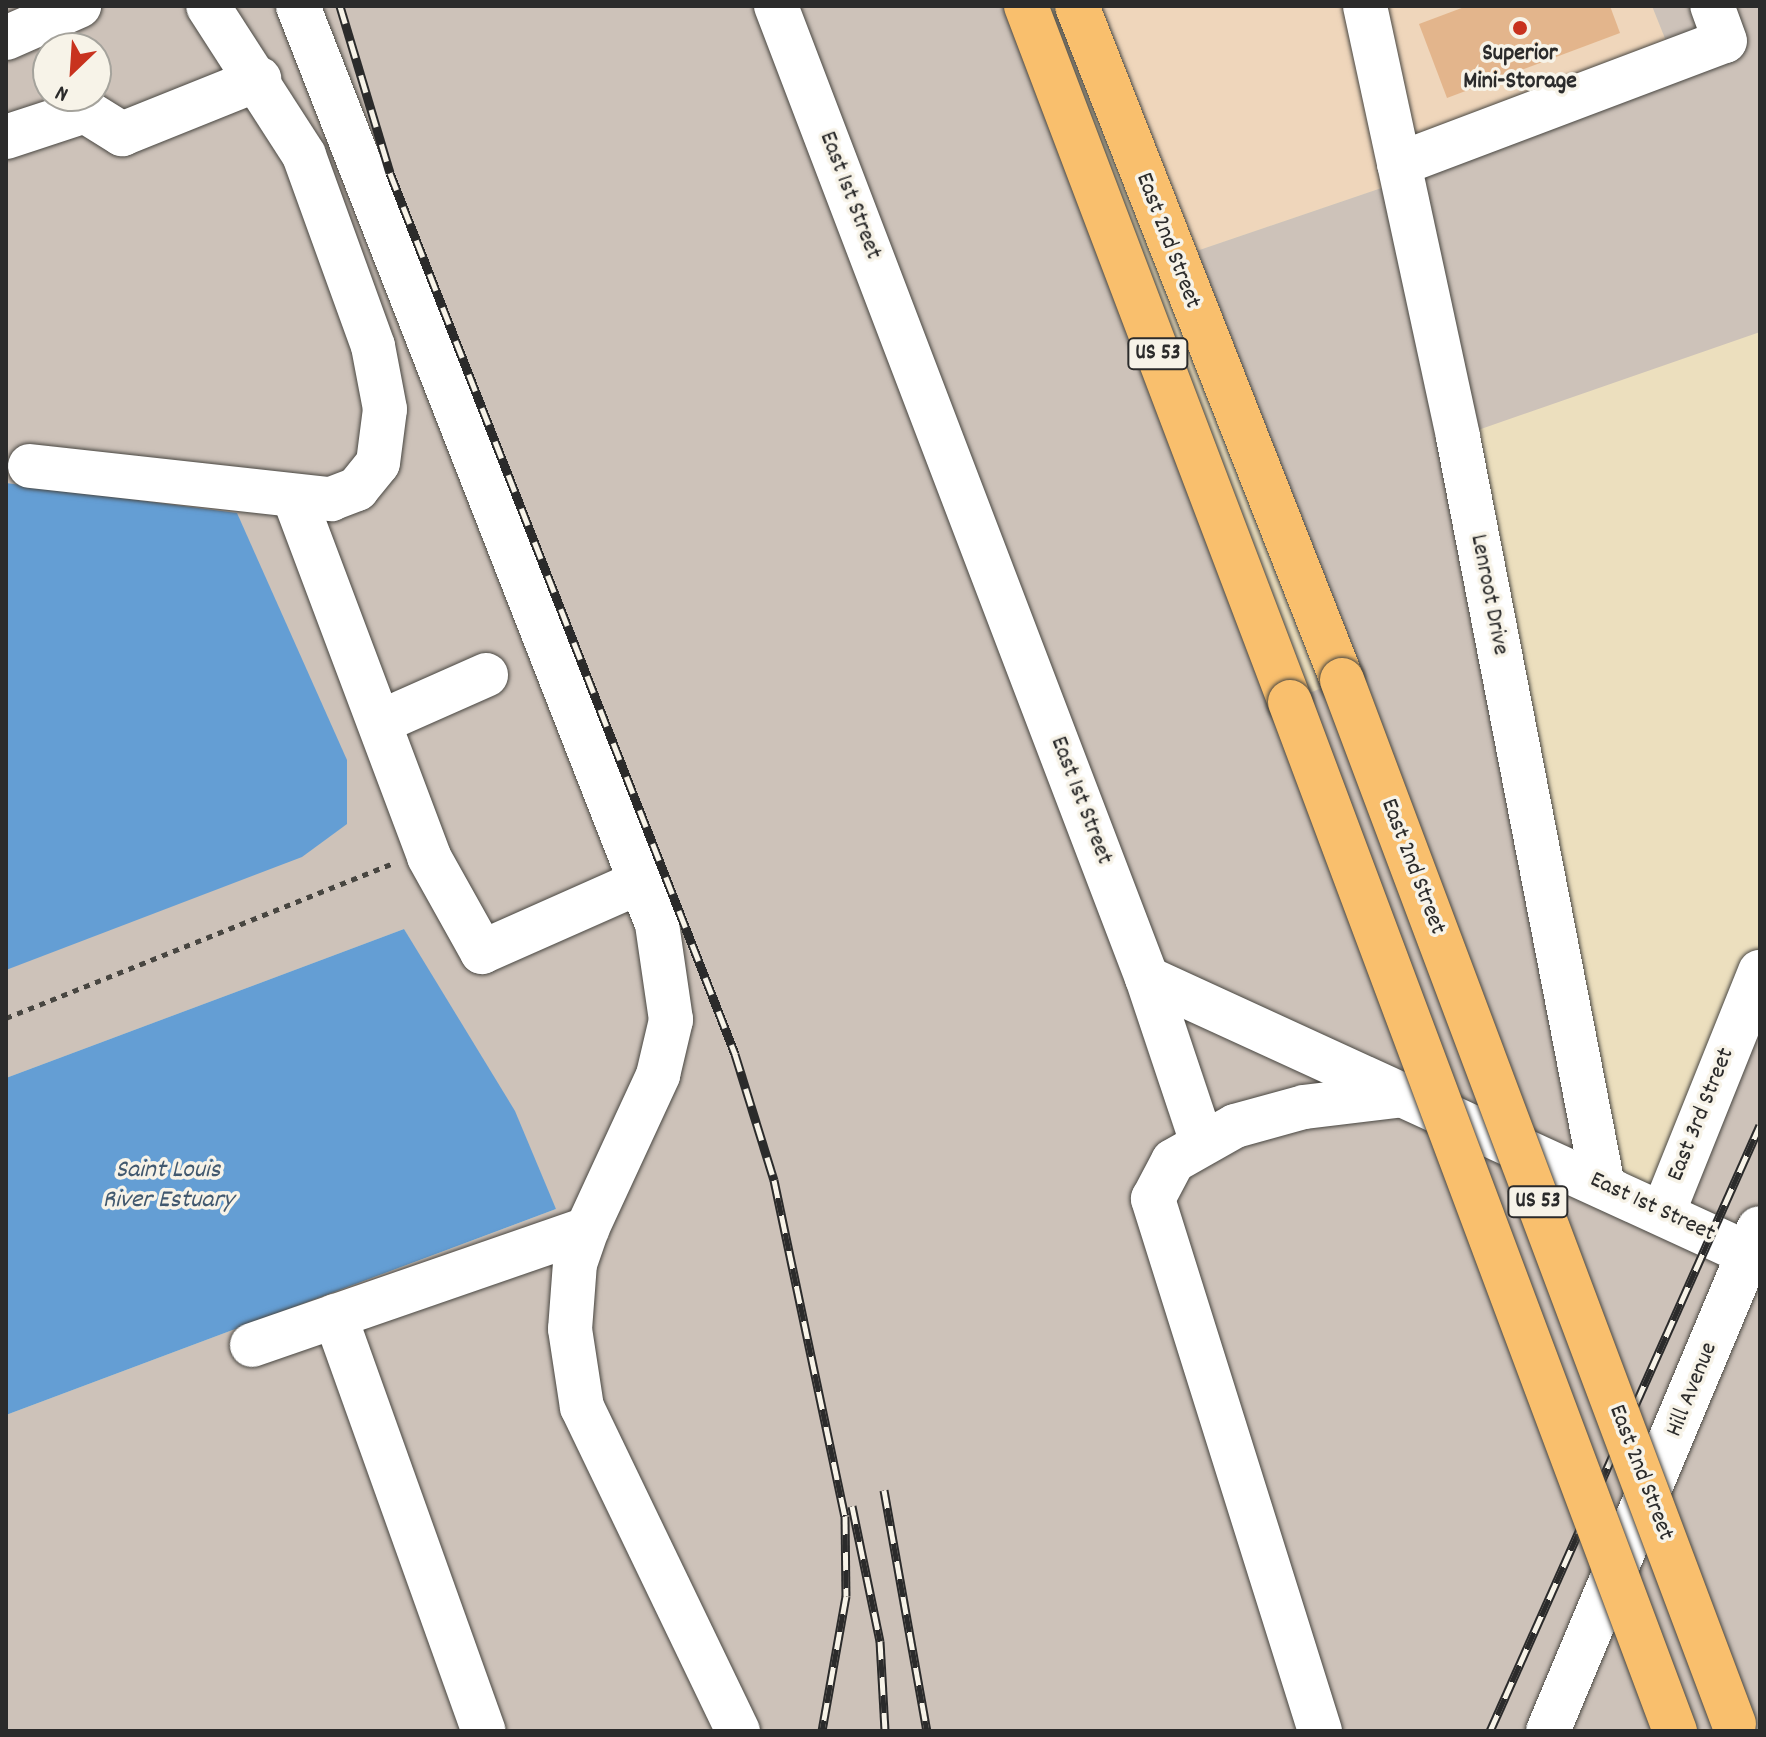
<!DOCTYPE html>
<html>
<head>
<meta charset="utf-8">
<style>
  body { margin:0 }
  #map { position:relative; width:1766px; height:1737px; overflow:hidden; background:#ecdfbe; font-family:Dekko,sans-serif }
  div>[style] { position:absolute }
  .built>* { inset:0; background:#efd6bb }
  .industrial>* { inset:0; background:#cdc2b9 }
  .water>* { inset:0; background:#649ed4 }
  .building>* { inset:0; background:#e3b58c }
  .path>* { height:5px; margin-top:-2.5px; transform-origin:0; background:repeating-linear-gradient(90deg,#484641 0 6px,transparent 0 12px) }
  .roads { filter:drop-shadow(0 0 2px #484641) drop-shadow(0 0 2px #484641) }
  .minor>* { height:44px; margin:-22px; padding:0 22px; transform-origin:22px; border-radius:22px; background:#fff }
  .highway>* { height:44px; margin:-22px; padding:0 22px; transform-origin:22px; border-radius:22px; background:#f9bf6d }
  .rail>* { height:9px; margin-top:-4.5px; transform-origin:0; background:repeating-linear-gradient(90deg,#f7f3e8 0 18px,#2b2b2b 0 36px); box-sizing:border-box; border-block:2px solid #2b2b2b }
  .bridges { filter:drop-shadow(0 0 2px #484641) drop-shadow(0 0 2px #484641) }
  .highway-bridge>* { height:44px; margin:-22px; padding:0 22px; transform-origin:22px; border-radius:22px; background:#f9bf6d }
  .dots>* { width:22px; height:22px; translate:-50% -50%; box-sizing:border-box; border:4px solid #f7f3e8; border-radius:50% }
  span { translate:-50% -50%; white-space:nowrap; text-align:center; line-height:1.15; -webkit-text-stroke:7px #f7f3e8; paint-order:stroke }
  .shield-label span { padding:2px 6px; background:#f7f3e8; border:2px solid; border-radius:6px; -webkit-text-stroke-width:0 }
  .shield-label { font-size:22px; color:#2b2b2b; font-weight:700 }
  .poi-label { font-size:24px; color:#2b2b2b; font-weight:700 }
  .street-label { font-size:24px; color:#2b2b2b }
  .water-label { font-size:26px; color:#42596f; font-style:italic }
  .frame { position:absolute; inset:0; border:8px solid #2b2b2b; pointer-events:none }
  .north { position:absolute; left:32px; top:32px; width:80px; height:80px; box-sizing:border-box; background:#f7f3e8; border:2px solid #a5a39c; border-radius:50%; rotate:205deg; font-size:22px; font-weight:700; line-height:32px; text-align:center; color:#2b2b2b }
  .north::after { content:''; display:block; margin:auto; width:28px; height:36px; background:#c8321e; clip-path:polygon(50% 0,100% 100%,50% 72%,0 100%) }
</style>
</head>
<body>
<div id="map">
  <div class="built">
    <i style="clip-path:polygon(1077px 6px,1652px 6px,1676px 66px,1402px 181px,1173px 259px)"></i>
  </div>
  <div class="industrial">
    <i style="clip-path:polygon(evenodd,6px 6px,1026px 6px,1290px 701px,1341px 680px,1173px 259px,1402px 181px,1676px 66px,1652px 6px,1760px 6px,1760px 332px,1458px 437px,1603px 1186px,1662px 1213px,1760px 990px,1760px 1731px,6px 1731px,6px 1415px,556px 1209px,404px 929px,6px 1078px,6px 6px,48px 48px,96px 48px,96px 96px,48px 96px,48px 48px)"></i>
  </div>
  <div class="water">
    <i style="clip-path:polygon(6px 483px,237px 513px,347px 760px,347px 824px,302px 857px,6px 970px)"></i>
    <i style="clip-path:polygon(404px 929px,515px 1111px,556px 1209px,6px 1415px,6px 1078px)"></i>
  </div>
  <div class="building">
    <i style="clip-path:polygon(1467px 6px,1610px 6px,1620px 33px,1447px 98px,1419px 24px)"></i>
  </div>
  <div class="path">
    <i style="left:6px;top:1018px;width:415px;rotate:-21.8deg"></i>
  </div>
  <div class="roads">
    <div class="minor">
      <i style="left:776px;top:6px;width:1040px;rotate:69.11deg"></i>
      <i style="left:1147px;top:978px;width:173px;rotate:71.5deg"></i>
      <i style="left:1365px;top:6px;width:441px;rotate:77.8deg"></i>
      <i style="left:1458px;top:437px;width:763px;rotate:79.04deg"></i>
      <i style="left:6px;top:38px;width:80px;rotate:-23.7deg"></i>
      <i style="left:6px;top:137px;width:83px;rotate:-18.2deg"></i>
      <i style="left:85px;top:111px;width:44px;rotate:31.9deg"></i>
      <i style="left:122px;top:134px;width:148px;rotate:-21.9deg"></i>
      <i style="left:1399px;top:164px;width:348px;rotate:-20.7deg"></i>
      <i style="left:1725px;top:41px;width:37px;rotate:-110deg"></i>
      <i style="left:30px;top:466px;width:303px;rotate:6.3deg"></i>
      <i style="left:331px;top:499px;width:28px;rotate:-21deg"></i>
      <i style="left:357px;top:489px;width:33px;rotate:-51deg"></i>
      <i style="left:378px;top:463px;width:54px;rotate:-82.6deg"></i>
      <i style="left:385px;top:409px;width:64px;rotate:-100.8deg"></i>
      <i style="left:373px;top:346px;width:203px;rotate:-109.9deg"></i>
      <i style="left:304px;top:155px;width:177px;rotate:-122.8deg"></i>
      <i style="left:294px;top:497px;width:384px;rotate:69.4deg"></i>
      <i style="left:429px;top:857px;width:109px;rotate:60.8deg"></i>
      <i style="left:482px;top:952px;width:173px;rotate:-23.9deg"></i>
      <i style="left:380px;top:722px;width:116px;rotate:-23.9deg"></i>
      <i style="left:1147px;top:978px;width:674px;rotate:24.63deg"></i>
      <i style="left:1663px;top:1213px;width:260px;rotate:-68.1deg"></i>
      <i style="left:587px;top:1229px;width:36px;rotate:109deg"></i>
      <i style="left:575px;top:1263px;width:66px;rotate:94.3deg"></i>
      <i style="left:570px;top:1329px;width:79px;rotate:81.3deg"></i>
      <i style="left:582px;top:1407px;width:360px;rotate:64.3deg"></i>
      <i style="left:335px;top:1316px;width:441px;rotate:70.3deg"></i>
      <i style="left:252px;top:1345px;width:355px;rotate:-19.1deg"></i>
      <i style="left:587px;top:1229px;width:170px;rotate:-65.2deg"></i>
      <i style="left:658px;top:1075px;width:57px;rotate:-76.7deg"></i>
      <i style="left:671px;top:1020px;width:97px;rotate:-98.3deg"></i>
      <i style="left:657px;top:924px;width:986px;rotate:-111.36deg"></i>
      <i style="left:1320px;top:1731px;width:558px;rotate:-107.43deg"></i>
      <i style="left:1153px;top:1199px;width:43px;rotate:-62.2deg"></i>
      <i style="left:1173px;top:1161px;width:71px;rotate:-29.4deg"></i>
      <i style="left:1235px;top:1126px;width:72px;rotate:-15.4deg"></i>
      <i style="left:1304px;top:1107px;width:100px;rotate:-6.9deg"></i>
      <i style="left:1548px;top:1731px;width:545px;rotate:-67.24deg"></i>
    </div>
    <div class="highway">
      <i style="left:1026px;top:6px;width:744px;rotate:69.23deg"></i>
      <i style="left:1077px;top:6px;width:724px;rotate:68.54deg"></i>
    </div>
  </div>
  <div class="rail">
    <i style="left:340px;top:6px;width:174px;rotate:73.3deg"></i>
    <i style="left:390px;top:173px;width:946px;rotate:68.61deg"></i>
    <i style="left:735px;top:1054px;width:132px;rotate:72.8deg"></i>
    <i style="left:774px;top:1180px;width:343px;rotate:78.1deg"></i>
    <i style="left:845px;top:1516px;width:80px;rotate:89.3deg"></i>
    <i style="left:846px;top:1596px;width:137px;rotate:100.1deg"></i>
    <i style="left:884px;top:1490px;width:245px;rotate:79.9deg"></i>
    <i style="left:852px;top:1506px;width:138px;rotate:78.3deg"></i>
    <i style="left:880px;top:1641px;width:90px;rotate:86.8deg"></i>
    <i style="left:1490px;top:1731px;width:663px;rotate:-65.98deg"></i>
  </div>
  <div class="bridges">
    <div class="highway-bridge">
      <i style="left:1342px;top:680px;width:1115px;rotate:69.42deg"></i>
      <i style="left:1290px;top:702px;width:1099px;rotate:69.49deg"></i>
    </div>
  </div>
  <div class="dots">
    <i style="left:1520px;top:28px;background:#c8321e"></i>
  </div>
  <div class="shield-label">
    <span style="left:1158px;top:354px">US 53</span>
    <span style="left:1538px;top:1202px">US 53</span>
  </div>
  <div class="poi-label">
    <span style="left:1520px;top:69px">Superior<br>Mini-Storage</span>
  </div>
  <div class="street-label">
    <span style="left:849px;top:196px;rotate:69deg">East 1st Street</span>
    <span style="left:1167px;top:241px;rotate:69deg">East 2nd Street</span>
    <span style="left:1488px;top:595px;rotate:79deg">Lenroot Drive</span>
    <span style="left:1080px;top:801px;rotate:69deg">East 1st Street</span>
    <span style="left:1412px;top:867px;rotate:69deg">East 2nd Street</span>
    <span style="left:1702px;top:1115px;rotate:-68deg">East 3rd Street</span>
    <span style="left:1652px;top:1208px;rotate:25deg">East 1st Street</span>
    <span style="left:1693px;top:1390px;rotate:-68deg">Hill Avenue</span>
    <span style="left:1640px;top:1473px;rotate:69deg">East 2nd Street</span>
  </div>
  <div class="water-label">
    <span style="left:168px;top:1186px">Saint Louis<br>River Estuary</span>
  </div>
  <div class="frame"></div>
  <div class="north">N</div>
</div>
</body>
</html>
